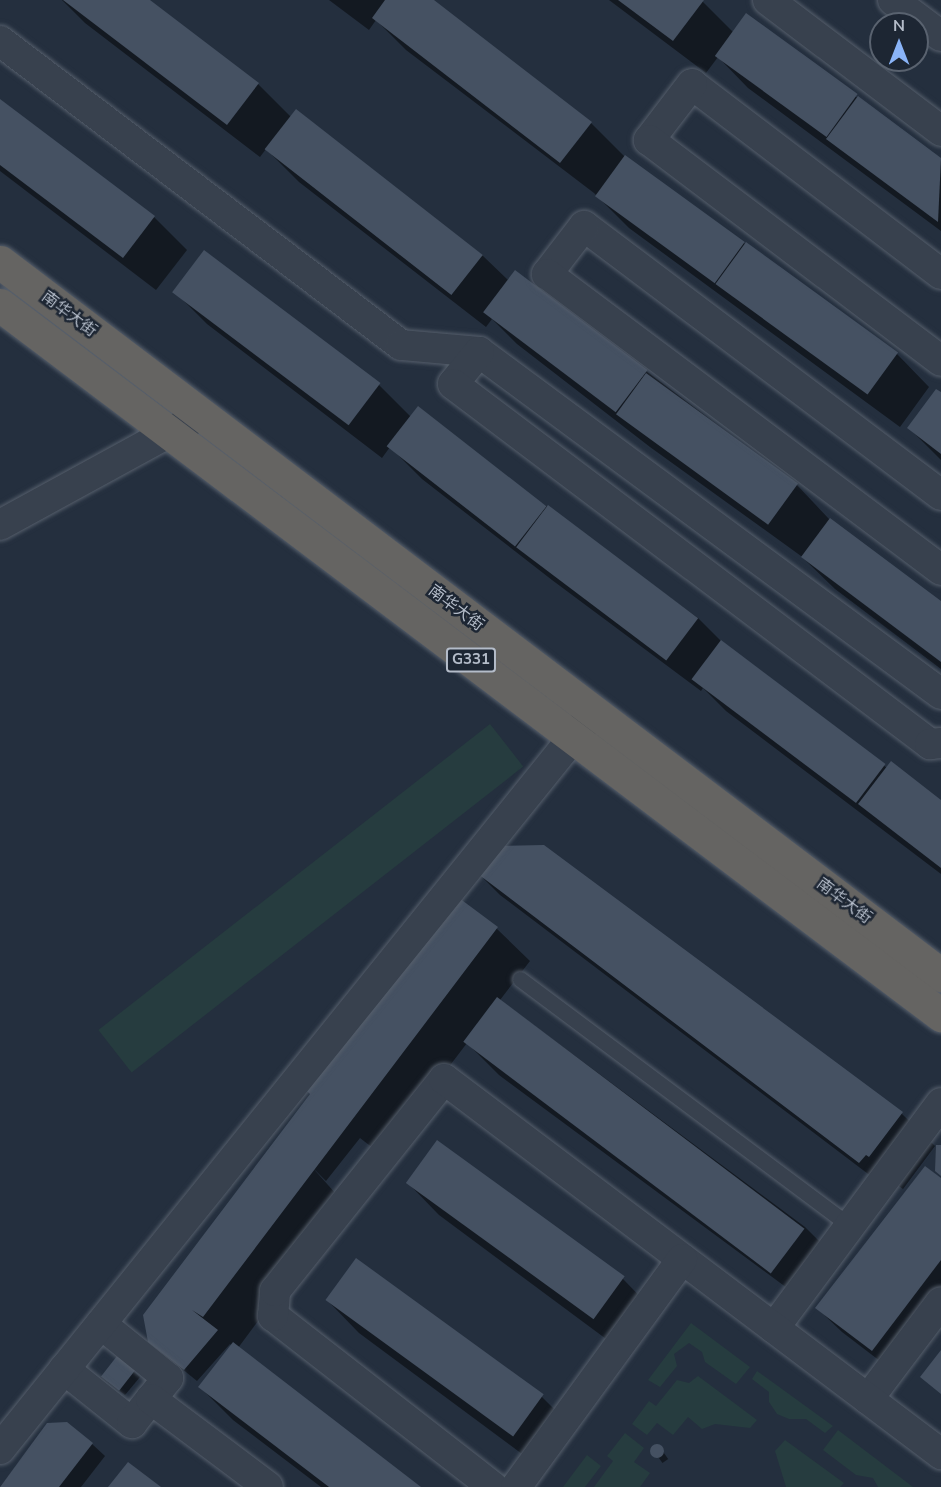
<!DOCTYPE html>
<html>
<head>
<meta charset="utf-8">
<style>
  body { margin:0 }
  #map { position:relative; width:941px; height:1487px; overflow:hidden; background:#242f3e; font-family:"Nunito Sans","Noto Sans SC",sans-serif }
  div>[style] { position:absolute }
  .green>* { inset:0; background:#263c3f; transform-origin:0 0 }
  .shadow>* { inset:0; background:#0007; transform-origin:0 0 }
  .building>* { inset:0; background:#455162; transform-origin:0 0 }
  .round { border-radius:50% }
  .roads { filter:drop-shadow(0 0 2px #565f6c) drop-shadow(0 0 2px #565f6c) }
  .service>* { height:15px; margin:-7.5px; padding:0 7.5px; transform-origin:7.5px; border-radius:7.5px; background:#38414e }
  .minor>* { height:30px; margin:-15px; padding:0 15px; transform-origin:15px; border-radius:15px; background:#38414e }
  .trunk>* { height:33px; margin:-16.5px; padding:0 16.5px; transform-origin:16.5px; border-radius:16.5px; background:#656462 }
  span { translate:-50% -50%; white-space:nowrap; text-align:center; line-height:1.15; -webkit-text-stroke:5px #1d2633; paint-order:stroke }
  .shield-label span { padding:2px 4px; background:#1d2633; border:2px solid; border-radius:4px; -webkit-text-stroke-width:0 }
  .shield-label { font-size:15px; color:#b4bcc9; font-weight:700 }
  .street-label { font-size:16px; color:#b4bcc9 }
  .north { position:absolute; left:869px; top:12px; width:60px; height:60px; box-sizing:border-box; background:#1d2633; border:2px solid #59626f; border-radius:50%; rotate:0deg; font-size:16px; font-weight:700; line-height:24px; text-align:center; color:#b4bcc9 }
  .north::after { content:''; display:block; margin:auto; width:21px; height:27px; background:#8ab4f8; clip-path:polygon(50% 0,100% 100%,50% 72%,0 100%) }
</style>
</head>
<body>
<div id="map">
  <div class="green">
    <i style="left:490px;top:724px;width:54px;height:497px;rotate:52deg"></i>
    <i style="clip-path:polygon(691px 1323px,750px 1367px,736px 1384px,705px 1362px,702px 1352px,689px 1343px,674px 1354px,677px 1366px,660px 1387px,648px 1380px)"></i>
    <i style="clip-path:polygon(757px 1371px,833px 1426px,825px 1433px,806px 1419px,789px 1419px,777px 1414px,769px 1402px,769px 1392px,752px 1379px)"></i>
    <i style="clip-path:polygon(698px 1376px,757px 1420px,750px 1428px,715px 1424px,702px 1429px,688px 1417px,673px 1435px,657px 1423px,647px 1435px,632px 1424px,649px 1401px,656px 1406px,677px 1380px,689px 1383px)"></i>
    <i style="clip-path:polygon(838px 1430px,913px 1487px,878px 1487px,873px 1478px,856px 1475px,823px 1450px)"></i>
    <i style="clip-path:polygon(625px 1433px,644px 1448px,634px 1462px,650px 1473px,640px 1487px,594px 1487px,613px 1461px,607px 1456px)"></i>
    <i style="clip-path:polygon(785px 1440px,844px 1483px,840px 1487px,786px 1487px,775px 1451px)"></i>
    <i style="clip-path:polygon(587px 1455px,601px 1466px,585px 1487px,563px 1487px)"></i>
  </div>
  <div class="shadow">
    <i style="clip-path:polygon(62px 0,147px 0,258px 84px,291px 117px,296px 111px,483px 256px,508px 280px,515px 272px,797px 485px,829px 519px,941px 603px,941px 669px,835px 589px,801px 556px,650px 447px,517px 344px,492px 319px,486px 327px,299px 182px,266px 149px,260px 157px,85px 23px)"></i>
    <i style="clip-path:polygon(329px 0,431px 0,591px 123px,625px 157px,897px 354px,929px 387px,900px 427px,629px 228px,594px 193px,406px 50px,376px 20px,369px 30px)"></i>
    <i style="clip-path:polygon(609px 0,701px 0,733px 32px,746px 15px,941px 160px,941px 231px,748px 88px,718px 57px,706px 73px)"></i>
    <i style="clip-path:polygon(0 100px,154px 217px,187px 250px,156px 290px,0 171px)"></i>
    <i style="clip-path:polygon(204px 252px,379px 385px,411px 417px,546px 506px,698px 618px,724px 644px,887px 768px,941px 802px,941px 874px,726px 711px,703px 688px,701px 691px,552px 580px,422px 479px,390px 447px,382px 458px,207px 324px,174px 291px)"></i>
    <i style="clip-path:polygon(941px 394px,941px 460px,909px 428px)"></i>
    <i style="clip-path:polygon(476px 871px,596px 887px,902px 1114px,935px 1146px,903px 1189px,889px 1179px,884px 1186px,500px 895px)"></i>
    <i style="clip-path:polygon(455px 897px,497px 929px,530px 961px,500px 1000px,805px 1227px,838px 1260px,806px 1302px,499px 1075px,467px 1043px,382px 1155px,360px 1138px,326px 1181px,311px 1166px,345px 1204px,238px 1348px,418px 1487px,321px 1487px,233px 1420px,200px 1387px,232px 1346px,230px 1344px,197px 1381px,149px 1342px,167px 1290px)"></i>
    <i style="clip-path:polygon(941px 1180px,941px 1316px,897px 1374px,842px 1332px,817px 1308px)"></i>
    <i style="clip-path:polygon(407px 1182px,623px 1279px,655px 1312px,625px 1353px,439px 1215px)"></i>
    <i style="clip-path:polygon(357px 1260px,542px 1397px,575px 1430px,545px 1471px,359px 1333px,327px 1300px)"></i>
    <i style="clip-path:polygon(117px 1358px,140px 1377px,125px 1395px,108px 1382px)"></i>
    <i style="clip-path:polygon(92px 1444px,105px 1456px,81px 1487px,0 1487px,28px 1450px)"></i>
    <i style="left:659px;top:1446px;width:16px;height:7px;rotate:55deg"></i>
  </div>
  <div class="building">
    <i style="clip-path:polygon(63px 0,150px 0,259px 83px,227px 125px)"></i>
    <i style="clip-path:polygon(385px 0,434px 0,592px 122px,560px 163px,372px 18px)"></i>
    <i style="clip-path:polygon(618px 0,704px 0,673px 41px)"></i>
    <i style="left:746px;top:13px;width:138px;height:53px;rotate:36deg"></i>
    <i style="clip-path:polygon(858px 96px,941px 158px,938px 222px,826px 139px)"></i>
    <i style="clip-path:polygon(0 99px,155px 216px,123px 258px,0 165px)"></i>
    <i style="left:296px;top:109px;width:237px;height:51px;rotate:38deg"></i>
    <i style="left:625px;top:155px;width:148px;height:51px;rotate:36deg"></i>
    <i style="left:746px;top:242px;width:188px;height:52px;rotate:36deg"></i>
    <i style="left:204px;top:250px;width:221px;height:53px;rotate:37deg"></i>
    <i style="left:515px;top:270px;width:166px;height:53px;rotate:37deg"></i>
    <i style="left:646px;top:373px;width:188px;height:51px;rotate:36deg"></i>
    <i style="clip-path:polygon(936px 389px,941px 392px,941px 454px,907px 428px)"></i>
    <i style="left:418px;top:406px;width:163px;height:51px;rotate:38deg"></i>
    <i style="left:548px;top:505px;width:188px;height:53px;rotate:37deg"></i>
    <i style="clip-path:polygon(830px 518px,941px 601px,941px 662px,801px 557px)"></i>
    <i style="left:721px;top:640px;width:206px;height:49px;rotate:37deg"></i>
    <i style="clip-path:polygon(891px 761px,941px 800px,941px 868px,858px 804px)"></i>
    <i style="clip-path:polygon(544px 845px,903px 1112px,869px 1157px,866px 1155px,859px 1163px,474px 871px,494px 846px)"></i>
    <i style="clip-path:polygon(455px 895px,498px 927px,203px 1317px,192px 1310px,218px 1330px,184px 1370px,148px 1342px,143px 1315px,310px 1094px,306px 1090px)"></i>
    <i style="left:497px;top:997px;width:385px;height:56px;rotate:37deg"></i>
    <i style="left:437px;top:1140px;width:232px;height:53px;rotate:36deg"></i>
    <i style="clip-path:polygon(936px 1145px,941px 1145px,941px 1176px,935px 1171px)"></i>
    <i style="clip-path:polygon(925px 1166px,941px 1178px,941px 1260px,872px 1351px,815px 1308px)"></i>
    <i style="left:356px;top:1258px;width:232px;height:52px;rotate:36deg"></i>
    <i style="clip-path:polygon(233px 1342px,421px 1487px,329px 1487px,198px 1387px)"></i>
    <i style="clip-path:polygon(941px 1350px,941px 1394px,920px 1377px)"></i>
    <i style="left:117px;top:1356px;width:23px;height:26px;rotate:38deg"></i>
    <i style="clip-path:polygon(67px 1422px,93px 1443px,59px 1487px,0 1487px,47px 1423px)"></i>
    <i class="round" style="left:650px;top:1444px;width:14px;height:14px"></i>
    <i style="clip-path:polygon(128px 1462px,161px 1487px,108px 1487px)"></i>
  </div>
  <div class="roads">
    <div class="service">
      <i style="left:520px;top:979px;width:412px;rotate:36.8deg"></i>
    </div>
    <div class="minor">
      <i style="left:768px;top:0;width:217px;rotate:37.1deg"></i>
      <i style="left:893px;top:0;width:60px;rotate:36.9deg"></i>
      <i style="left:0;top:41px;width:503px;rotate:37.17deg"></i>
      <i style="left:401px;top:345px;width:78px;rotate:5.1deg"></i>
      <i style="left:941px;top:274px;width:313px;rotate:-142.7deg"></i>
      <i style="left:692px;top:84px;width:71px;rotate:127.5deg"></i>
      <i style="left:649px;top:140px;width:366px;rotate:37.1deg"></i>
      <i style="left:941px;top:495px;width:447px;rotate:-143deg"></i>
      <i style="left:584px;top:226px;width:61px;rotate:127.6deg"></i>
      <i style="left:547px;top:274px;width:493px;rotate:36.9deg"></i>
      <i style="left:0;top:525px;width:229px;rotate:-28.7deg"></i>
      <i style="left:941px;top:694px;width:575px;rotate:-143.49deg"></i>
      <i style="left:479px;top:352px;width:41px;rotate:129.1deg"></i>
      <i style="left:453px;top:384px;width:598px;rotate:37.04deg"></i>
      <i style="left:930px;top:744px;width:11px;rotate:-5deg"></i>
      <i style="left:774px;top:1328px;width:280px;rotate:-53.4deg"></i>
      <i style="left:64px;top:1369px;width:87px;rotate:38.5deg"></i>
      <i style="left:132px;top:1423px;width:31px;rotate:-52deg"></i>
      <i style="left:151px;top:1399px;width:27px;rotate:-51deg"></i>
      <i style="left:168px;top:1378px;width:86px;rotate:-141.1deg"></i>
      <i style="left:151px;top:1399px;width:146px;rotate:36.9deg"></i>
      <i style="left:868px;top:1399px;width:121px;rotate:-53deg"></i>
      <i style="left:0;top:1449px;width:937px;rotate:-51.15deg"></i>
      <i style="left:493px;top:1487px;width:279px;rotate:-142.1deg"></i>
      <i style="left:273px;top:1316px;width:25px;rotate:-85deg"></i>
      <i style="left:275px;top:1291px;width:271px;rotate:-51.4deg"></i>
      <i style="left:444px;top:1079px;width:623px;rotate:37.04deg"></i>
      <i style="left:516px;top:1487px;width:282px;rotate:-53.9deg"></i>
    </div>
    <div class="trunk">
      <i style="left:0;top:262px;width:1181px;rotate:37.15deg"></i>
      <i style="left:0;top:305px;width:1179px;rotate:37.04deg"></i>
    </div>
  </div>
  <div class="shield-label">
    <span style="left:471px;top:660px">G331</span>
  </div>
  <div class="street-label">
    <span style="left:69px;top:314px;rotate:37deg">南华大街</span>
    <span style="left:456px;top:608px;rotate:37deg">南华大街</span>
    <span style="left:844px;top:901px;rotate:37deg">南华大街</span>
  </div>
  <div class="north">N</div>
</div>
</body>
</html>
